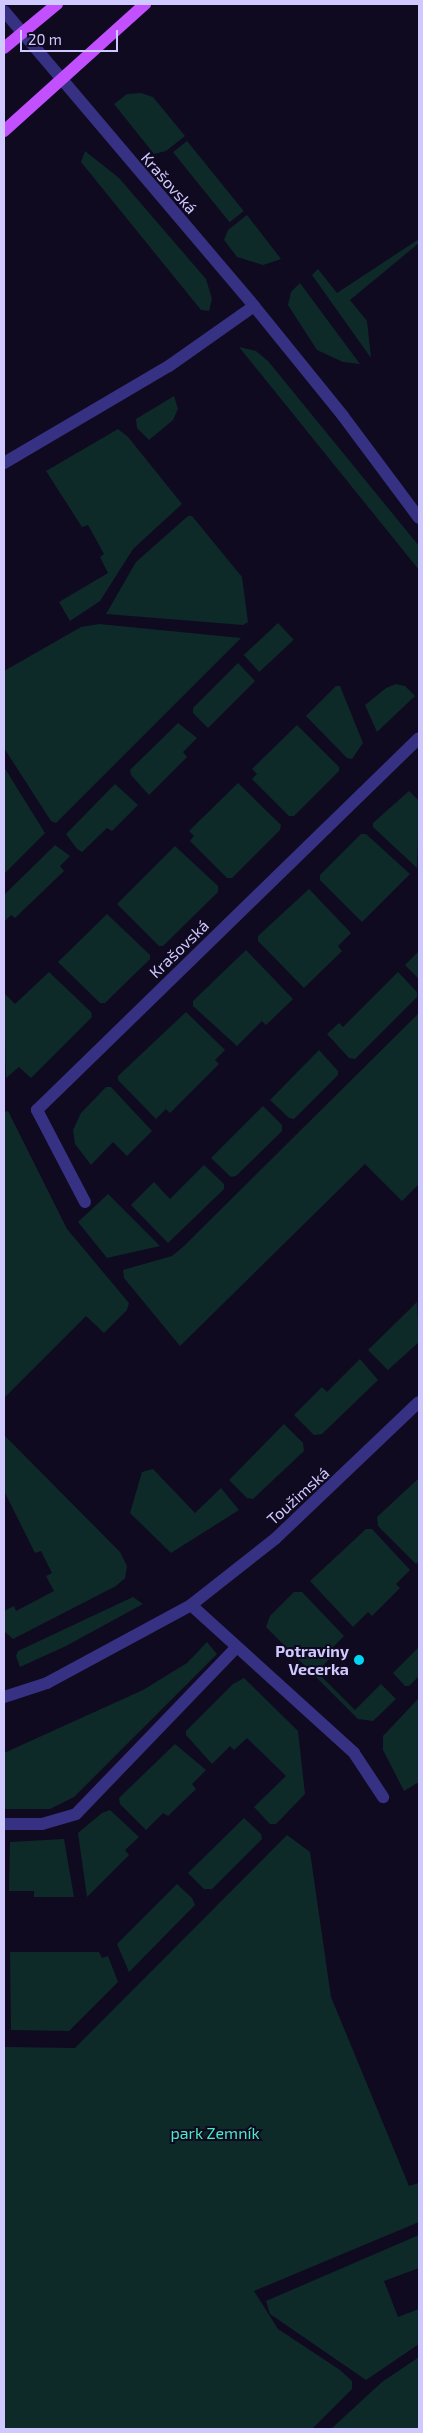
<!DOCTYPE html>
<html>
<head>
<meta charset="utf-8">
<style>
  body { margin:0 }
  #map { position:relative; width:423px; height:2433px; overflow:hidden; background:#0f0a1f; font-family:"Exo 2",sans-serif }
  div>[style] { position:absolute }
  .green>* { inset:0; background:#0d2a29; transform-origin:0 0 }
  .minor>* { height:12px; margin:-6px; padding:0 6px; transform-origin:6px; border-radius:6px; background:#363183 }
  .primary>* { height:12px; margin:-6px; padding:0 6px; transform-origin:6px; border-radius:6px; background:#c250ff }
  .dots>* { width:14px; height:14px; translate:-50% -50%; box-sizing:border-box; border:2px solid #0f0a1f; border-radius:50% }
  span { translate:-50% -50%; white-space:nowrap; text-align:center; line-height:1.15; -webkit-text-stroke:4px #0f0a1f; paint-order:stroke }
  .street-label { font-size:16px; color:#d0c9ff }
  .poi-label { font-size:16px; color:#d0c9ff; font-weight:700 }
  .right { translate:-100% -50%; text-align:right }
  .park-label { font-size:16px; color:#4be9c5 }
  .frame { position:absolute; inset:0; border:5px solid #d0c9ff; pointer-events:none }
  .scale { position:absolute; left:20px; top:30px; width:98px; height:22px; box-sizing:border-box; border:2px solid #d0c9ff; border-top:0; padding-left:6px; font-size:15px; line-height:18px; white-space:nowrap; color:#d0c9ff; -webkit-text-stroke:4px #0f0a1f; paint-order:stroke }
</style>
</head>
<body>
<div id="map">
  <div class="green">
    <i style="clip-path:polygon(141px 93px,153px 97px,185px 136px,166px 151px,154px 154px,114px 104px,127px 94px)"></i>
    <i style="left:187px;top:141px;width:90px;height:18px;rotate:51deg"></i>
    <i style="clip-path:polygon(85px 151px,119px 178px,206px 279px,212px 299px,209px 311px,201px 310px,81px 162px)"></i>
    <i style="clip-path:polygon(247px 215px,281px 259px,263px 265px,237px 257px,224px 240px,228px 230px)"></i>
    <i style="clip-path:polygon(419px 239px,419px 243px,350px 300px,367px 321px,371px 358px,312px 275px,318px 269px,337px 293px)"></i>
    <i style="clip-path:polygon(300px 283px,360px 364px,343px 362px,317px 350px,288px 305px,291px 292px)"></i>
    <i style="clip-path:polygon(239px 347px,256px 351px,268px 361px,419px 546px,419px 570px)"></i>
    <i style="clip-path:polygon(174px 396px,178px 409px,173px 420px,149px 440px,137px 428px,136px 419px)"></i>
    <i style="clip-path:polygon(118px 429px,128px 437px,182px 504px,133px 549px,100px 601px,70px 621px,59px 602px,108px 573px,100px 557px,104px 554px,88px 525px,82px 527px,46px 471px)"></i>
    <i style="clip-path:polygon(188px 516px,192px 516px,242px 577px,248px 622px,243px 625px,106px 614px,136px 562px)"></i>
    <i style="left:278px;top:623px;width:23px;height:47px;rotate:47deg"></i>
    <i style="clip-path:polygon(99px 624px,241px 638px,56px 823px,51px 821px,4px 748px,4px 671px,81px 627px)"></i>
    <i style="clip-path:polygon(238px 663px,255px 681px,208px 728px,193px 713px,193px 708px)"></i>
    <i style="clip-path:polygon(396px 684px,405px 686px,415px 696px,377px 732px,365px 705px,386px 688px)"></i>
    <i style="clip-path:polygon(336px 686px,340px 686px,363px 743px,352px 759px,347px 758px,306px 716px)"></i>
    <i style="clip-path:polygon(178px 723px,197px 738px,183px 752px,187px 757px,149px 795px,131px 775px,130px 770px)"></i>
    <i style="clip-path:polygon(297px 725px,339px 767px,339px 771px,294px 816px,289px 816px,252px 779px,257px 774px,252px 769px)"></i>
    <i style="clip-path:polygon(4px 767px,45px 833px,4px 874px)"></i>
    <i style="clip-path:polygon(238px 783px,281px 825px,280px 830px,232px 878px,227px 878px,190px 841px,194px 836px,189px 831px)"></i>
    <i style="clip-path:polygon(115px 784px,138px 805px,112px 831px,107px 828px,82px 852px,77px 849px,66px 834px)"></i>
    <i style="clip-path:polygon(409px 791px,419px 801px,417px 868px,373px 827px,373px 823px)"></i>
    <i style="clip-path:polygon(361px 834px,366px 834px,410px 874px,362px 922px,320px 880px,320px 875px)"></i>
    <i style="clip-path:polygon(55px 845px,70px 856px,60px 866px,64px 871px,15px 918px,11px 915px,4px 922px,4px 895px)"></i>
    <i style="clip-path:polygon(175px 846px,218px 886px,218px 892px,163px 946px,159px 946px,117px 904px)"></i>
    <i style="clip-path:polygon(309px 889px,351px 933px,338px 946px,342px 951px,304px 988px,258px 941px,258px 936px)"></i>
    <i style="clip-path:polygon(107px 914px,150px 955px,150px 959px,105px 1003px,100px 1003px,58px 962px)"></i>
    <i style="clip-path:polygon(246px 950px,293px 999px,266px 1025px,262px 1021px,237px 1046px,193px 1006px,193px 1001px)"></i>
    <i style="clip-path:polygon(419px 951px,419px 979px,405px 965px)"></i>
    <i style="clip-path:polygon(49px 972px,91px 1012px,92px 1017px,31px 1078px,19px 1067px,6px 1078px,4px 993px,15px 1004px)"></i>
    <i style="clip-path:polygon(398px 972px,417px 992px,417px 997px,355px 1059px,349px 1058px,327px 1034px,339px 1023px,343px 1027px)"></i>
    <i style="clip-path:polygon(186px 1012px,225px 1050px,215px 1060px,219px 1064px,170px 1113px,166px 1109px,156px 1119px,118px 1080px,118px 1076px)"></i>
    <i style="clip-path:polygon(419px 1013px,419px 1184px,402px 1201px,365px 1164px,180px 1346px,124px 1278px,123px 1270px,172px 1256px,183px 1247px)"></i>
    <i style="clip-path:polygon(319px 1050px,338px 1071px,338px 1075px,294px 1119px,289px 1118px,270px 1100px)"></i>
    <i style="clip-path:polygon(106px 1087px,111px 1087px,152px 1131px,127px 1156px,113px 1142px,91px 1165px,75px 1144px,73px 1130px,81px 1113px)"></i>
    <i style="clip-path:polygon(263px 1106px,282px 1125px,282px 1131px,236px 1176px,231px 1177px,211px 1158px)"></i>
    <i style="clip-path:polygon(8px 1111px,67px 1229px,129px 1303px,127px 1310px,104px 1333px,86px 1316px,4px 1398px,4px 1112px)"></i>
    <i style="clip-path:polygon(204px 1165px,224px 1184px,224px 1189px,168px 1243px,131px 1205px,154px 1182px,170px 1199px)"></i>
    <i style="clip-path:polygon(108px 1194px,160px 1246px,107px 1258px,78px 1222px)"></i>
    <i style="clip-path:polygon(417px 1302px,419px 1342px,388px 1370px,368px 1350px)"></i>
    <i style="clip-path:polygon(360px 1359px,378px 1380px,322px 1434px,314px 1435px,294px 1415px,322px 1387px,327px 1392px)"></i>
    <i style="clip-path:polygon(284px 1424px,303px 1443px,304px 1451px,253px 1499px,247px 1498px,229px 1480px)"></i>
    <i style="clip-path:polygon(4px 1435px,120px 1552px,127px 1566px,125px 1578px,116px 1586px,13px 1639px,4px 1631px,4px 1611px,14px 1606px,16px 1611px,54px 1591px,46px 1576px,52px 1573px,41px 1551px,35px 1553px,4px 1491px)"></i>
    <i style="clip-path:polygon(153px 1469px,195px 1513px,221px 1488px,239px 1510px,171px 1553px,130px 1513px,142px 1472px)"></i>
    <i style="clip-path:polygon(419px 1478px,419px 1561px,416px 1564px,378px 1526px,377px 1517px)"></i>
    <i style="clip-path:polygon(366px 1529px,372px 1529px,410px 1570px,396px 1584px,400px 1588px,372px 1616px,368px 1612px,353px 1627px,310px 1581px)"></i>
    <i style="clip-path:polygon(294px 1592px,302px 1592px,344px 1636px,329px 1651px,333px 1655px,317px 1672px,355px 1710px,381px 1684px,396px 1699px,373px 1721px,358px 1719px,266px 1627px,270px 1616px)"></i>
    <i style="clip-path:polygon(133px 1597px,143px 1604px,66px 1646px,20px 1667px,16px 1656px,18px 1651px)"></i>
    <i style="clip-path:polygon(207px 1642px,217px 1654px,74px 1797px,50px 1809px,4px 1809px,4px 1753px,143px 1690px,187px 1663px)"></i>
    <i style="clip-path:polygon(419px 1647px,419px 1676px,409px 1686px,405px 1686px,393px 1673px)"></i>
    <i style="clip-path:polygon(244px 1678px,298px 1731px,305px 1794px,276px 1824px,270px 1824px,254px 1807px,286px 1776px,247px 1738px,234px 1750px,230px 1746px,212px 1764px,186px 1735px,186px 1731px,233px 1684px)"></i>
    <i style="clip-path:polygon(419px 1698px,419px 1782px,404px 1791px,383px 1750px,383px 1736px)"></i>
    <i style="clip-path:polygon(175px 1744px,206px 1770px,192px 1784px,196px 1789px,168px 1816px,163px 1813px,146px 1830px,120px 1804px,119px 1798px)"></i>
    <i style="clip-path:polygon(110px 1810px,139px 1837px,125px 1850px,129px 1855px,87px 1897px,78px 1833px,102px 1813px)"></i>
    <i style="clip-path:polygon(244px 1818px,261px 1834px,262px 1839px,212px 1889px,204px 1889px,188px 1873px)"></i>
    <i style="clip-path:polygon(287px 1835px,310px 1852px,331px 1997px,409px 2186px,419px 2183px,419px 2222px,254px 2291px,278px 2329px,340px 2370px,352px 2381px,352px 2389px,312px 2429px,4px 2429px,4px 2047px,75px 2048px)"></i>
    <i style="clip-path:polygon(64px 1839px,74px 1897px,34px 1897px,34px 1891px,9px 1891px,10px 1842px)"></i>
    <i style="clip-path:polygon(177px 1884px,192px 1898px,195px 1905px,129px 1972px,117px 1944px)"></i>
    <i style="clip-path:polygon(10px 1952px,99px 1952px,102px 1958px,108px 1956px,118px 1982px,69px 2031px,11px 2030px)"></i>
    <i style="clip-path:polygon(419px 2235px,419px 2268px,384px 2281px,398px 2317px,419px 2309px,419px 2344px,366px 2380px,270px 2314px,266px 2301px)"></i>
    <i style="clip-path:polygon(419px 2357px,419px 2429px,331px 2429px,382px 2382px)"></i>
  </div>
  <div class="minor">
    <i style="left:4px;top:11px;width:387px;rotate:49.7deg"></i>
    <i style="left:254px;top:306px;width:141px;rotate:51deg"></i>
    <i style="left:343px;top:416px;width:127px;rotate:53.3deg"></i>
    <i style="left:4px;top:463px;width:191px;rotate:-30.5deg"></i>
    <i style="left:169px;top:366px;width:104px;rotate:-35.2deg"></i>
    <i style="left:85px;top:1202px;width:104px;rotate:-117.6deg"></i>
    <i style="left:37px;top:1110px;width:533px;rotate:-44.24deg"></i>
    <i style="left:191px;top:1605px;width:220px;rotate:42.2deg"></i>
    <i style="left:354px;top:1753px;width:53px;rotate:56.6deg"></i>
    <i style="left:4px;top:1697px;width:45px;rotate:-18deg"></i>
    <i style="left:47px;top:1683px;width:164px;rotate:-28.4deg"></i>
    <i style="left:191px;top:1605px;width:108px;rotate:-38.2deg"></i>
    <i style="left:276px;top:1538px;width:197px;rotate:-43.6deg"></i>
    <i style="left:4px;top:1824px;width:38px"></i>
    <i style="left:42px;top:1824px;width:35px;rotate:-16deg"></i>
    <i style="left:76px;top:1814px;width:231px;rotate:-46.1deg"></i>
  </div>
  <div class="primary">
    <i style="left:4px;top:48px;width:69px;rotate:-39.7deg"></i>
    <i style="left:4px;top:131px;width:190px;rotate:-42deg"></i>
  </div>
  <div class="dots">
    <i style="left:359px;top:1660px;background:#00d6f4"></i>
  </div>
  <div class="street-label">
    <span style="left:169px;top:183px;rotate:49deg">Krašovská</span>
    <span style="left:179px;top:949px;rotate:-44deg">Krašovská</span>
    <span style="left:298px;top:1496px;rotate:-42deg">Toužimská</span>
  </div>
  <div class="poi-label">
    <span class="right" style="left:349px;top:1660px">Potraviny<br>Vecerka</span>
  </div>
  <div class="park-label">
    <span style="left:215px;top:2133px">park Zemník</span>
  </div>
  <div class="frame"></div>
  <div class="scale">20 m</div>
</div>
</body>
</html>
